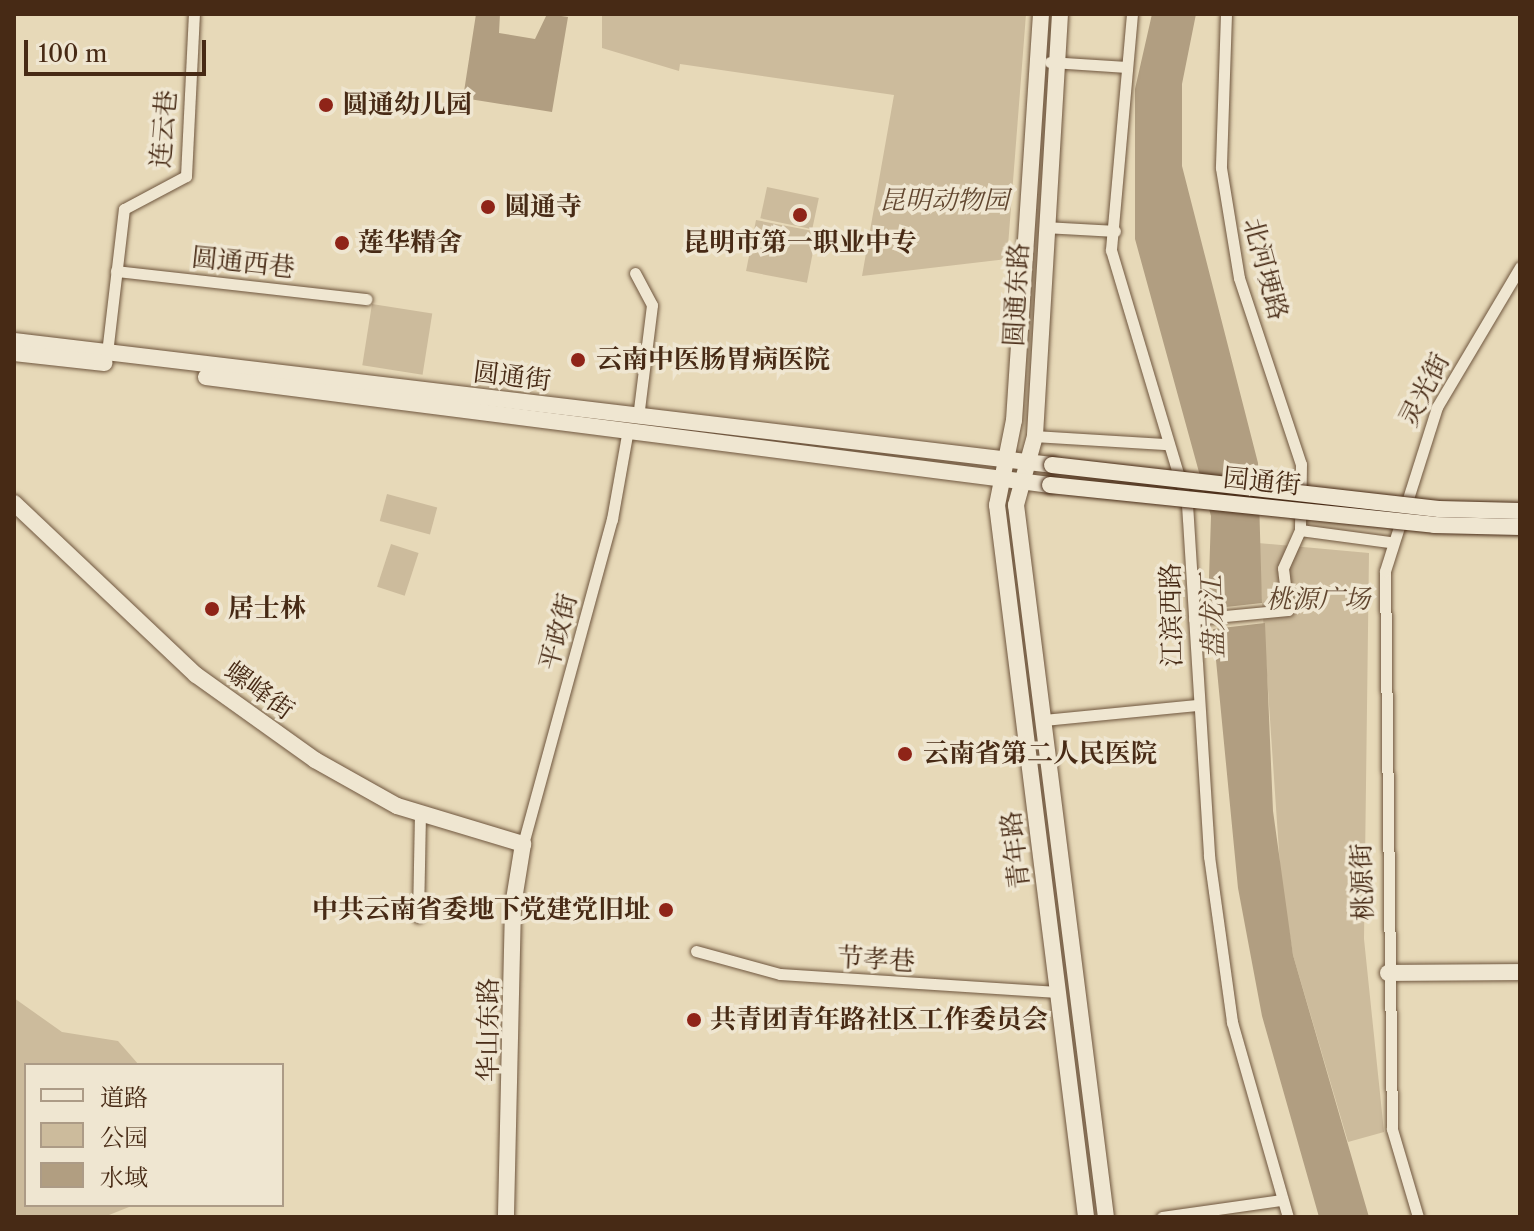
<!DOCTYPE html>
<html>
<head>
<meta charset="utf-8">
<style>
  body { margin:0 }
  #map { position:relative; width:1534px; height:1231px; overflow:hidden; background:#e7d9b8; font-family:"Libre Caslon Text","Noto Serif SC",serif }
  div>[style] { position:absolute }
  .green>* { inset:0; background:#ccbb9c; transform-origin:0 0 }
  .water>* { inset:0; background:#b19e81 }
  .roads { filter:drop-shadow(0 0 2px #6f563e) drop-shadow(0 0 2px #6f563e) }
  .street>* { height:11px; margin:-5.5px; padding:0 5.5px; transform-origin:5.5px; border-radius:5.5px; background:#efe6d1 }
  .secondary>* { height:16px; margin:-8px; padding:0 8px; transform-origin:8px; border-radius:8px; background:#efe6d1 }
  .bridges { filter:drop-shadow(0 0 2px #472a15) drop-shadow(0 0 2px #472a15) }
  .secondary-bridge>* { height:16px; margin:-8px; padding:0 8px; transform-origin:8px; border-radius:8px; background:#efe6d1 }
  .dots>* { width:22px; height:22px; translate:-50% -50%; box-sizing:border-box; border:4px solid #efe6d1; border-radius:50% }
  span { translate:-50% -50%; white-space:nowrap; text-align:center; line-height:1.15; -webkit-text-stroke:7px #efe6d1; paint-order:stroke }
  .poi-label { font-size:26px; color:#472a15; font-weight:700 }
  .left { translate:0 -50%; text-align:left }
  .right { translate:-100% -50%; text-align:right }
  .street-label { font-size:26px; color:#472a15 }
  .park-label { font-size:26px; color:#624730; font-style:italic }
  .water-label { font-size:28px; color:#624730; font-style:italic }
  .frame { position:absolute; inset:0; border:16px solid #472a15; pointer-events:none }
  .legend { position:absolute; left:24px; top:1063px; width:260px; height:144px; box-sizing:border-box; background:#efe6d1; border:2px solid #ac9b86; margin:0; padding:10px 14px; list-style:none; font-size:24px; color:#472a15 }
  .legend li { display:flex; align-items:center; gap:16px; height:40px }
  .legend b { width:40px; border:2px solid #ac9b86 }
  .scale { position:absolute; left:24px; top:40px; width:182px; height:36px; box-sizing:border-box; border:4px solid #472a15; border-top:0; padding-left:10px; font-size:24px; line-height:28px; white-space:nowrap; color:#472a15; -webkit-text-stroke:6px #efe6d1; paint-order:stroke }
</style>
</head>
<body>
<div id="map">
  <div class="green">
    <i style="clip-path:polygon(602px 14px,1026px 14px,1007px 259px,862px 276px,894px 95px,680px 64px,679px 71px,602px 48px)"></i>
    <i style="left:767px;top:187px;width:53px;height:32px;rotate:12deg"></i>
    <i style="left:756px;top:220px;width:62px;height:52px;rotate:11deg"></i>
    <i style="left:372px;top:304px;width:61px;height:62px;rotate:9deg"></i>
    <i style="left:387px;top:494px;width:52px;height:28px;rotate:15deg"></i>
    <i style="clip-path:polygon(1258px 543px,1369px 553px,1364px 939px,1384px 1132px,1348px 1142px,1293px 955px,1281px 881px)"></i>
    <i style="left:391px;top:544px;width:29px;height:45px;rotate:18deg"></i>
    <i style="clip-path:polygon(14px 998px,62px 1032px,118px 1041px,139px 1065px,26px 1065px,26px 1205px,134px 1205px,104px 1217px,14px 1217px)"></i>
  </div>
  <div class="water">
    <i style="clip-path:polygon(476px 14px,500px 14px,499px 33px,535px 39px,547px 14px,568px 17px,552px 112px,463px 98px)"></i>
    <i style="clip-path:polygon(1152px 14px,1196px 14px,1182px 84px,1182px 166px,1258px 463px,1262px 603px,1208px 609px,1211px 516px,1135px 239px,1135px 89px)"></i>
    <i style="clip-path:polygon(1265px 623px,1273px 811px,1293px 955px,1369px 1217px,1319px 1217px,1262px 1016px,1238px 888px,1213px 629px)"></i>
  </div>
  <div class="roads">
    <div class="street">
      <i style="left:1132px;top:14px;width:237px;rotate:95.1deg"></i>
      <i style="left:1111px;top:250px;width:265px;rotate:73.3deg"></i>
      <i style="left:1187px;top:504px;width:353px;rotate:86.4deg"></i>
      <i style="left:1209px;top:856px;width:168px;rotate:82.1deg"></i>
      <i style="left:1232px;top:1022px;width:203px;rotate:74deg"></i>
      <i style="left:1226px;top:14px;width:154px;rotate:91.9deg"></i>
      <i style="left:1221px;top:168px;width:111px;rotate:80.7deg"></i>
      <i style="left:1239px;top:278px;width:196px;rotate:71.6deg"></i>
      <i style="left:1301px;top:464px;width:66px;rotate:90.9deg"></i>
      <i style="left:1050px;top:62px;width:75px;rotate:3.8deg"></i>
      <i style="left:1045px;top:227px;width:70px;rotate:3.3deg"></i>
      <i style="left:116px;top:271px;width:252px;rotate:6.4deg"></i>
      <i style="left:635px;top:273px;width:36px;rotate:62deg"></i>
      <i style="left:652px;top:305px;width:113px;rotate:97.1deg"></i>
      <i style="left:107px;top:353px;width:145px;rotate:-83.3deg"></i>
      <i style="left:124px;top:209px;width:70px;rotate:-28deg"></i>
      <i style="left:186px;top:176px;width:162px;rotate:-87.2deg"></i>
      <i style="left:1035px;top:436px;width:132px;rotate:3.5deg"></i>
      <i style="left:1194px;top:619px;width:94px;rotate:-5.5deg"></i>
      <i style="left:1288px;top:610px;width:42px;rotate:-96.8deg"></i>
      <i style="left:1283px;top:568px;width:42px;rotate:-65.9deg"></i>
      <i style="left:1300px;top:530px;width:90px;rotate:7.7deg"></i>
      <i style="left:1044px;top:720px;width:153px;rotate:-5.6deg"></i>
      <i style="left:523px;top:844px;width:337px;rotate:-74.7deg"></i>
      <i style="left:612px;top:519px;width:91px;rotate:-79.9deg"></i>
      <i style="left:418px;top:917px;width:102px;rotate:-88.9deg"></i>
      <i style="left:696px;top:951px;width:87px;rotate:15.3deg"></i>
      <i style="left:780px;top:974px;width:278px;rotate:3.7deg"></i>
      <i style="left:1162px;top:1217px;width:121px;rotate:-8.1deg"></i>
      <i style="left:1418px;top:1217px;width:92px;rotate:-106.5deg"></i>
      <i style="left:1392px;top:1129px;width:558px;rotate:-90.72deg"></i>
      <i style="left:1385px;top:571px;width:172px;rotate:-72.4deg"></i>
      <i style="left:1437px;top:407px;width:163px;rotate:-59.3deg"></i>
    </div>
    <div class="secondary">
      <i style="left:1041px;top:14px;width:407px;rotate:93.8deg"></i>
      <i style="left:1014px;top:420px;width:87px;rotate:101.3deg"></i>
      <i style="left:997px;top:505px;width:718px;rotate:82.87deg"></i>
      <i style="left:1060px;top:14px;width:423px;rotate:93.4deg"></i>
      <i style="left:1035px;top:436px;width:72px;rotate:105.4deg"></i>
      <i style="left:1016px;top:505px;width:718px;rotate:82.8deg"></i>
      <i style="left:14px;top:341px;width:1045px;rotate:6.81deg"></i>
      <i style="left:14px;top:353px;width:91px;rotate:6.3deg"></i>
      <i style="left:206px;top:377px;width:851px;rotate:7.29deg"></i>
      <i style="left:14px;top:503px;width:250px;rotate:43.4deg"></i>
      <i style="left:196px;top:675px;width:146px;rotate:35.5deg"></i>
      <i style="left:315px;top:760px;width:94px;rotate:29.3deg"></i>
      <i style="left:397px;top:806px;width:132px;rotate:16.8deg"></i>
      <i style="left:523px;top:844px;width:63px;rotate:99.2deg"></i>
      <i style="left:513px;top:906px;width:311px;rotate:91.3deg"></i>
      <i style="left:1388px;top:973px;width:132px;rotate:-0.4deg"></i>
    </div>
  </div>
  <div class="bridges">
    <div class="secondary-bridge">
      <i style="left:1052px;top:465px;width:389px;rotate:6.5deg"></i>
      <i style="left:1439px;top:509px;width:81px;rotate:1.4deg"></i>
      <i style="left:1050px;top:485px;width:386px;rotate:5.9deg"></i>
      <i style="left:1434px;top:525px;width:86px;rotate:1.3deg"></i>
    </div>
  </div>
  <div class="dots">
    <i style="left:326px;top:105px;background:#8f2418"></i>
    <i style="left:488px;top:207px;background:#8f2418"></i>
    <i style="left:800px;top:215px;background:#8f2418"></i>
    <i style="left:342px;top:243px;background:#8f2418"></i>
    <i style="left:578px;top:360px;background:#8f2418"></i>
    <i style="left:212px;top:609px;background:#8f2418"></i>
    <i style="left:905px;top:754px;background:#8f2418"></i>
    <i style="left:666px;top:910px;background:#8f2418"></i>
    <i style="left:694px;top:1020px;background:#8f2418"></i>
  </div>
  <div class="poi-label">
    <span class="left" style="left:342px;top:105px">圆通幼儿园</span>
    <span class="left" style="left:504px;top:207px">圆通寺</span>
    <span class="left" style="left:358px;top:243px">莲华精舍</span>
    <span style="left:800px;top:243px">昆明市第一职业中专</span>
    <span class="left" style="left:596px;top:360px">云南中医肠胃病医院</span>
    <span class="left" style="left:228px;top:609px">居士林</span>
    <span class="left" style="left:923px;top:754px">云南省第二人民医院</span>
    <span class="right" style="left:650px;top:910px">中共云南省委地下党建党旧址</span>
    <span class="left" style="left:710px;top:1020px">共青团青年路社区工作委员会</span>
  </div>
  <div class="street-label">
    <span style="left:164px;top:129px;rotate:-85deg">连云巷</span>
    <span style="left:243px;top:263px;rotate:6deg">圆通西巷</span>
    <span style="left:1265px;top:269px;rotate:75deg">北河埂路</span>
    <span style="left:1017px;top:295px;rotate:-87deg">圆通东路</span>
    <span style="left:512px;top:377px;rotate:7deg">圆通街</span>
    <span style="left:1425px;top:390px;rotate:-63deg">灵光街</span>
    <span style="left:1262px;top:482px;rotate:6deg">园通街</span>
    <span style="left:1172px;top:615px;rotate:-91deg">江滨西路</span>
    <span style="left:559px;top:632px;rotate:-75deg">平政街</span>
    <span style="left:259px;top:691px;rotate:36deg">螺峰街</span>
    <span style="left:1016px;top:850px;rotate:-97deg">青年路</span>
    <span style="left:1363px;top:882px;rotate:-92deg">桃源街</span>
    <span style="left:876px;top:960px;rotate:3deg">节孝巷</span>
    <span style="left:489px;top:1030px;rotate:-90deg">华山东路</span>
  </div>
  <div class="park-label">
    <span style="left:944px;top:201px">昆明动物园</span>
    <span style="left:1318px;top:600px">桃源广场</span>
  </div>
  <div class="water-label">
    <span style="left:1212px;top:617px;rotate:-92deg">盘龙江</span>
  </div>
  <div class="frame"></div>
  <ul class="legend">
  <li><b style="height:10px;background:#efe6d1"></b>道路</li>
  <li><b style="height:22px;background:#ccbb9c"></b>公园</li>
  <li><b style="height:22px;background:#b19e81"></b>水域</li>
  </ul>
  <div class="scale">100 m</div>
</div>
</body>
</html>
